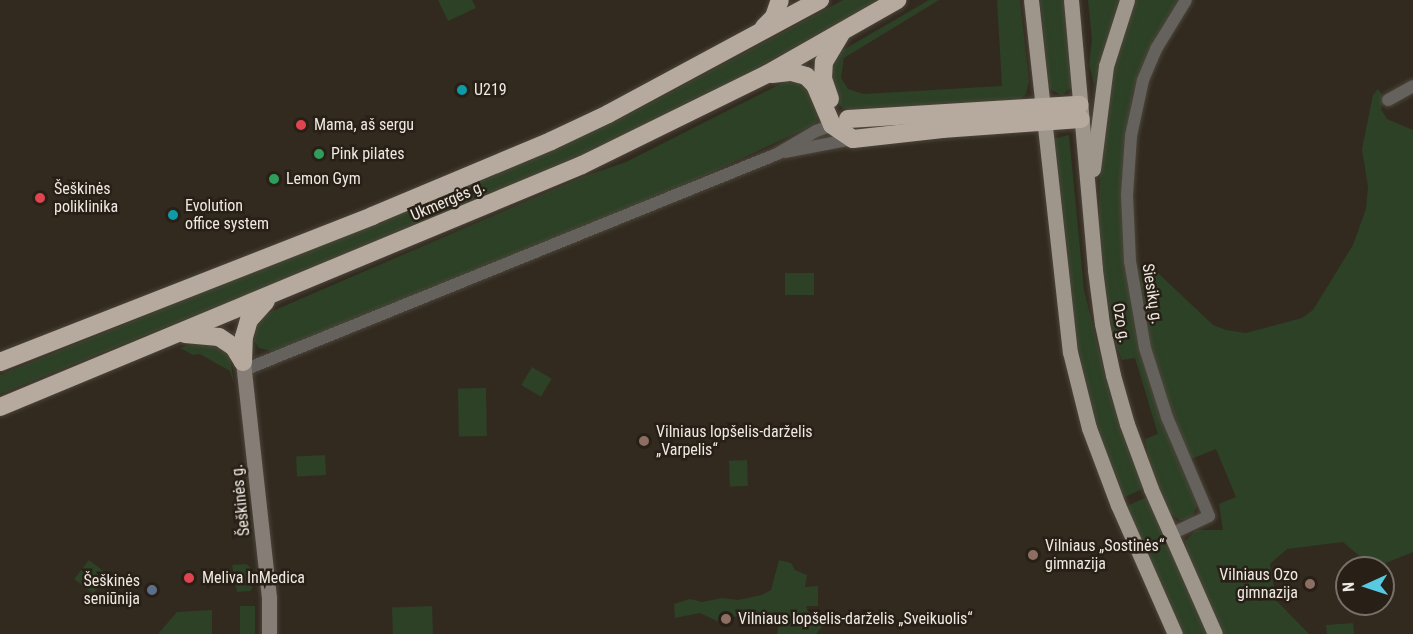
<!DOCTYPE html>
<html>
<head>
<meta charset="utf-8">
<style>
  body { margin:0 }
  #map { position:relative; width:1413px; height:634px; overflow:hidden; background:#322a1f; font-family:"Roboto Condensed",sans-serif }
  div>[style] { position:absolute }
  .green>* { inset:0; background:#2d4126; transform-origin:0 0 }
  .roads { filter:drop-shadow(0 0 2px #4c453a) drop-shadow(0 0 2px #4c453a) }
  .street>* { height:12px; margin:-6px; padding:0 6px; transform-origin:6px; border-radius:6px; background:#65615c }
  .secondary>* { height:15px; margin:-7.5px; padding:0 7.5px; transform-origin:7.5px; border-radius:7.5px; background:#867e76 }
  .primary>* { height:15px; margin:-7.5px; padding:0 7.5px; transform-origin:7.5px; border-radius:7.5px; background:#9e958b }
  .highway>* { height:18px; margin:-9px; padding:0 9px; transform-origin:9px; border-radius:9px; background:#b5aa9d }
  .dots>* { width:16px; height:16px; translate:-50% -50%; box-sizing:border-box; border:3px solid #282016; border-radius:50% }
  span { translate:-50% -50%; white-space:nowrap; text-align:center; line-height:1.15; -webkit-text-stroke:5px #282016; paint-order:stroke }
  .poi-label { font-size:16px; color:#eee9e2 }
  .left { translate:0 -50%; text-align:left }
  .right { translate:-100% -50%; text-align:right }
  .street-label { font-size:16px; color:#eee9e2 }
  .north { position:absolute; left:1335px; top:556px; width:60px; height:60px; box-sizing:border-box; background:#282016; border:2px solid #777068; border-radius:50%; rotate:267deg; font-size:16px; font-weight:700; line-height:24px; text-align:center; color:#eee9e2 }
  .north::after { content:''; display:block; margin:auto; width:21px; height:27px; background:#58c9e3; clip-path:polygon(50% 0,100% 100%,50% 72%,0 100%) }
</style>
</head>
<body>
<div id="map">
  <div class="green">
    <i style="clip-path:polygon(438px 0,472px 0,476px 8px,448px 21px)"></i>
    <i style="clip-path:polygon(843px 0,879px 0,732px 82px,604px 146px,469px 205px,0 394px,0 375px,515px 166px,639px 109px)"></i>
    <i style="clip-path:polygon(929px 0,939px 0,844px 58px,841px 78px,848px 89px,864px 94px,1002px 86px,997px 0,1020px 0,1029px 81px,1026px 94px,1017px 101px,847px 110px,841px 107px,833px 95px,831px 57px)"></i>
    <i style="clip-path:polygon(1040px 0,1064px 0,1072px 87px,1062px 95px,1050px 89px,1048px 82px)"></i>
    <i style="clip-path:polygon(1088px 0,1119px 0,1094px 85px,1089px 64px,1092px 40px)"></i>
    <i style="clip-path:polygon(1134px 0,1178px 0,1156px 36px,1133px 91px,1125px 145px,1124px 250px,1134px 323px,1142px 358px,1164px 427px,1197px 505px,1193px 516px,1186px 520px,1179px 520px,1169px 512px,1150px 464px,1145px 439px,1158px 434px,1135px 358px,1122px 360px,1112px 334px,1102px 265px,1099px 219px,1100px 145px,1116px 54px)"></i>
    <i style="clip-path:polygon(792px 78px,803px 78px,819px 116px,816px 123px,809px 127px,678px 188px,275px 352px,259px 348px,254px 341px,252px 330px,261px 316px,585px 176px,626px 162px)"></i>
    <i style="clip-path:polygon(1378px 89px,1385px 98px,1381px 109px,1387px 119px,1413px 130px,1413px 552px,1373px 568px,1343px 542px,1287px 549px,1270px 564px,1276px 600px,1309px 634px,1223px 634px,1188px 554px,1185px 541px,1196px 530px,1223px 530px,1219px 504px,1236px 497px,1216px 449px,1191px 459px,1161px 386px,1150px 349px,1135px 269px,1158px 273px,1213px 325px,1226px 330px,1246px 333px,1302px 318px,1313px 310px,1353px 245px,1366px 209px,1368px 187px,1362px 149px,1373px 95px)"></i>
    <i style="clip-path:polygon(1069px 135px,1084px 290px,1110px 395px,1144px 488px,1123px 498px,1096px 428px,1074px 330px,1053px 139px)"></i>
    <i style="left:785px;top:273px;width:29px;height:22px"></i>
    <i style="clip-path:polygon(207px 339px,229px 352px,234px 384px,230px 371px,200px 354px,193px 355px,180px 348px)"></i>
    <i style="left:532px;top:367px;width:23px;height:21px;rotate:31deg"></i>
    <i style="left:486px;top:388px;width:48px;height:28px;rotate:89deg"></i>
    <i style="left:325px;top:455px;width:20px;height:29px;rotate:87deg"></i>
    <i style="left:747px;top:460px;width:26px;height:18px;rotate:88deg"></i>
    <i style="left:1147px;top:497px;width:150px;height:23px;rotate:66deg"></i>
    <i style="left:89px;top:560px;width:24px;height:24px;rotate:38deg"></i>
    <i style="clip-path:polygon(779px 560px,791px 563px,795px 570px,807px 575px,805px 587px,818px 586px,818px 606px,806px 606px,808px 612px,827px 621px,816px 634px,777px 634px,780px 618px,767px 612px,755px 617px,746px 613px,719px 622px,700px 613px,675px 618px,674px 604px,690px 599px,702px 602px,722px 598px,738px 600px,762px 595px,771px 590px)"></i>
    <i style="clip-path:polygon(246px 564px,251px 568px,252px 588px,250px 591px,237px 592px,232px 565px)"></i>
    <i style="left:255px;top:606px;width:28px;height:15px;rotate:90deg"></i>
    <i style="left:432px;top:606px;width:28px;height:40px;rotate:88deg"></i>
    <i style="clip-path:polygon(212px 610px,212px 634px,158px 634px,177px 612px)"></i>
    <i style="clip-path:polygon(1353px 623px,1354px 634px,1327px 634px,1326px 625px)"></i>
  </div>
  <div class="roads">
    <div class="street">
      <i style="left:1388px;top:100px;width:29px;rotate:-29deg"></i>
      <i style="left:785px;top:152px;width:69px;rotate:-10.8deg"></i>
      <i style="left:244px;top:370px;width:575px;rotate:-22.06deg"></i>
      <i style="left:777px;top:154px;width:45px;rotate:-30.5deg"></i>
      <i style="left:816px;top:131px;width:24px;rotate:-19deg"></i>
      <i style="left:1171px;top:534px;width:42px;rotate:-25.3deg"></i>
      <i style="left:1209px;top:516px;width:108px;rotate:-113deg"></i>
      <i style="left:1167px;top:417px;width:72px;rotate:-107.7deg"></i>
      <i style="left:1145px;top:348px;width:88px;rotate:-99.8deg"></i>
      <i style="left:1130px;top:261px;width:66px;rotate:-92.6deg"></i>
      <i style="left:1127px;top:195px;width:59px;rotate:-86.1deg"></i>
      <i style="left:1131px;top:136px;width:57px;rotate:-77.9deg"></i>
      <i style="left:1143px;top:80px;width:34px;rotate:-67deg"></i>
      <i style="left:1156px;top:49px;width:57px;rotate:-58.5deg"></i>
    </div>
    <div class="secondary">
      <i style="left:243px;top:362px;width:237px;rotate:83.7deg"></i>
      <i style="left:269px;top:598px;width:36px;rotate:90deg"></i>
    </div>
    <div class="primary">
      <i style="left:1031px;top:0;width:354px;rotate:83.7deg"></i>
      <i style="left:1070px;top:352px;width:78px;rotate:76deg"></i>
      <i style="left:1089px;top:428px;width:82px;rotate:69.4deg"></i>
      <i style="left:1118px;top:505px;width:141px;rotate:66.2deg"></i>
      <i style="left:1071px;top:0;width:271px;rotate:84.9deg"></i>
      <i style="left:1095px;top:270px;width:54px;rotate:82.6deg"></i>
      <i style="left:1102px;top:324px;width:52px;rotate:77.8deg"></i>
      <i style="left:1113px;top:375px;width:51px;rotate:74.1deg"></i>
      <i style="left:1127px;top:424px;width:69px;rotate:69.7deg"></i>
      <i style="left:1151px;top:489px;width:158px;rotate:66.2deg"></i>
      <i style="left:1093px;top:169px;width:104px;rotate:-82.8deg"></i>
      <i style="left:1106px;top:66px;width:69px;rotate:-72.3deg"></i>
    </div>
    <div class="highway">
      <i style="left:764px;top:27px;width:14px;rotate:-45deg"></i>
      <i style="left:774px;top:17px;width:18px;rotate:-71deg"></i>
      <i style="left:772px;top:74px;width:20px;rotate:-6deg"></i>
      <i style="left:792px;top:72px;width:15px;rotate:16deg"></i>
      <i style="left:806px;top:76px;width:13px;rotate:45deg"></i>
      <i style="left:815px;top:85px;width:43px;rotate:67deg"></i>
      <i style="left:832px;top:125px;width:25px;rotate:34deg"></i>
      <i style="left:853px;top:139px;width:90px;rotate:-6.4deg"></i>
      <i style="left:942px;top:129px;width:139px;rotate:-4.1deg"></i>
      <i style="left:830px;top:99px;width:21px;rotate:-109deg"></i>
      <i style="left:823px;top:79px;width:17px;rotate:-87deg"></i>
      <i style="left:824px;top:62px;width:33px;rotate:-59deg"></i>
      <i style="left:848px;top:119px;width:232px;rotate:-3.5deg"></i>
      <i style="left:185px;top:334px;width:34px;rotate:5deg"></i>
      <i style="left:219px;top:337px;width:18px;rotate:34deg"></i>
      <i style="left:234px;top:347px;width:17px;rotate:59deg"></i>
      <i style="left:0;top:362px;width:400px;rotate:-21.4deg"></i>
      <i style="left:372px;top:216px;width:194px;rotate:-22.7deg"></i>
      <i style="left:551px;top:141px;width:63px;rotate:-25.3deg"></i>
      <i style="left:608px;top:114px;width:241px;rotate:-28.3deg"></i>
      <i style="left:243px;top:362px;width:25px;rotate:-88deg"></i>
      <i style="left:244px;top:337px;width:18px;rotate:-74deg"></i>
      <i style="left:249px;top:320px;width:25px;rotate:-48deg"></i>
      <i style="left:0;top:407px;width:630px;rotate:-22.58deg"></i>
      <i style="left:582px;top:165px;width:206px;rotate:-26.2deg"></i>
      <i style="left:767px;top:74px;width:150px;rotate:-29.6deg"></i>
    </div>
  </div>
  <div class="dots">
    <i style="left:462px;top:90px;background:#0f9aa8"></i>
    <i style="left:301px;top:125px;background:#e0444e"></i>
    <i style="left:319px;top:154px;background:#2e9e5b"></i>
    <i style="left:274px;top:179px;background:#2e9e5b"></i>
    <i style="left:40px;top:198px;background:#e0444e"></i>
    <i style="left:173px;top:215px;background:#0f9aa8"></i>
    <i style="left:644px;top:441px;background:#8d6e63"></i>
    <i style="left:1033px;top:555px;background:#8d6e63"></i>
    <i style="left:189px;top:578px;background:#e0444e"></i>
    <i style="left:1310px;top:584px;background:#8d6e63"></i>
    <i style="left:152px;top:590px;background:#5c6f8a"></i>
    <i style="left:726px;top:619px;background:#8d6e63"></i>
  </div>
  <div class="poi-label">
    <span class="left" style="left:474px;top:90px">U219</span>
    <span class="left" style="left:314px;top:125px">Mama, aš sergu</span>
    <span class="left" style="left:331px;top:154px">Pink pilates</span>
    <span class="left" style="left:286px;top:179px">Lemon Gym</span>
    <span class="left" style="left:54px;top:198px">Šeškinės<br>poliklinika</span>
    <span class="left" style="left:185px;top:215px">Evolution<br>office system</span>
    <span class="left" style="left:656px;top:441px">Vilniaus lopšelis-darželis<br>„Varpelis“</span>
    <span class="left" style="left:1045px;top:555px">Vilniaus „Sostinės“<br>gimnazija</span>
    <span class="right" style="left:1298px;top:584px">Vilniaus Ozo<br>gimnazija</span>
    <span class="left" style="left:202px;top:578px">Meliva InMedica</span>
    <span class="right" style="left:140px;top:590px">Šeškinės<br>seniūnija</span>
    <span class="left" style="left:738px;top:619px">Vilniaus lopšelis-darželis „Sveikuolis“</span>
  </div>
  <div class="street-label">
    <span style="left:448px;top:201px;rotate:-23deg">Ukmergės g.</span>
    <span style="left:1152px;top:294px;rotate:81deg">Siesikų g.</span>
    <span style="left:1121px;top:323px;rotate:80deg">Ozo g.</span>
    <span style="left:241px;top:500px;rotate:-96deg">Šeškinės g.</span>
  </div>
  <div class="north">N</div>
</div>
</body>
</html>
